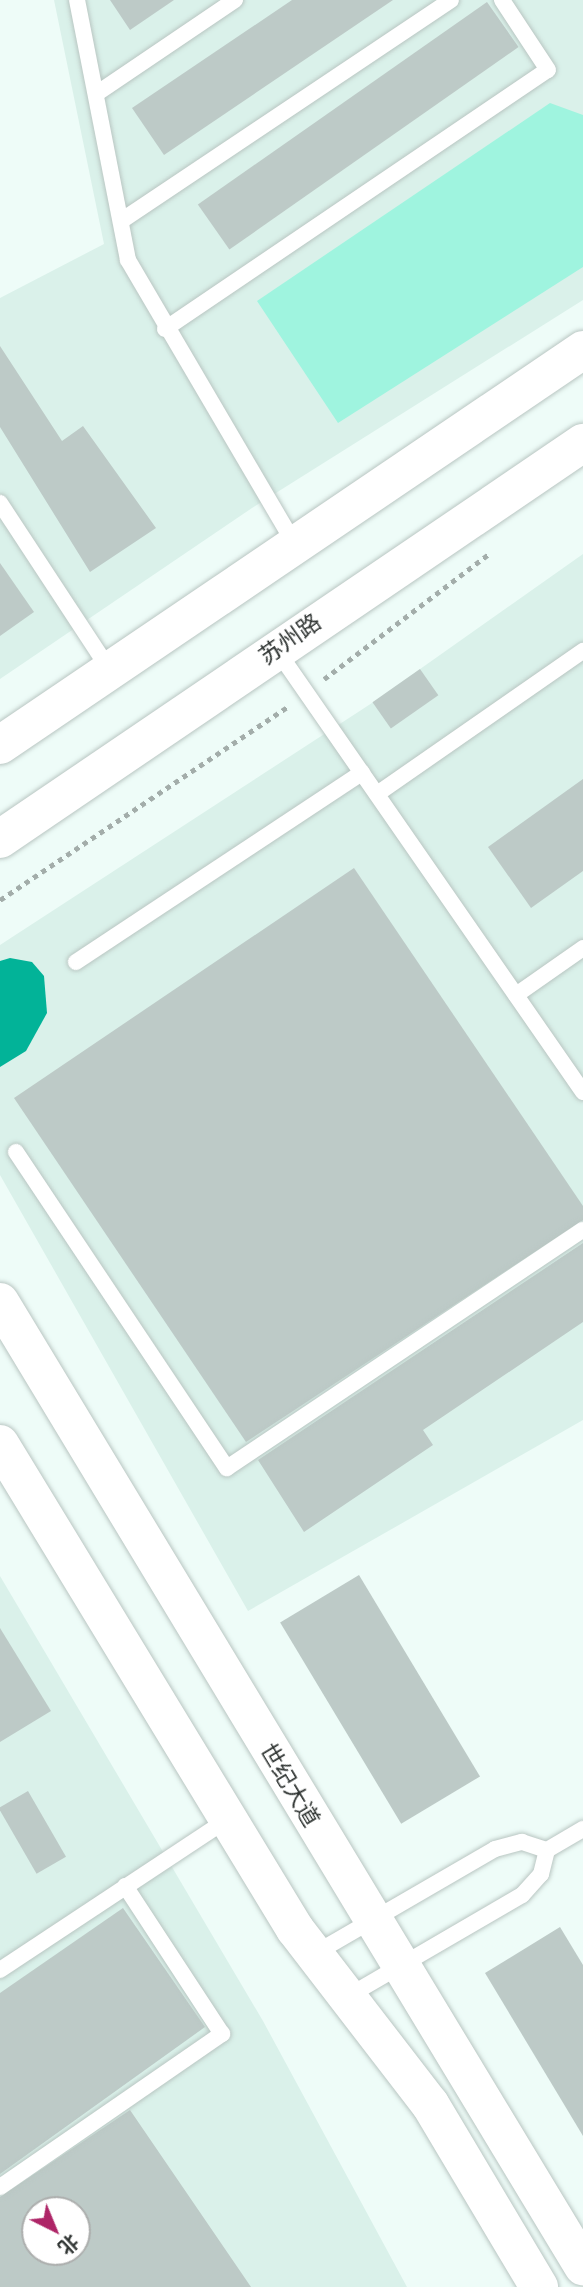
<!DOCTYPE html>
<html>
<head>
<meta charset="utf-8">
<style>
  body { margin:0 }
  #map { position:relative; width:583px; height:2287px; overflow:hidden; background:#eefcf8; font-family:Quicksand,"Noto Sans SC",sans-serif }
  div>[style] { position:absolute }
  .built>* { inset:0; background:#daf1ea }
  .green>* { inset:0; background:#9ff4df }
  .water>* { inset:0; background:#02b398 }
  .building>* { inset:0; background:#bdcac7; transform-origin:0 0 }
  .path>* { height:4.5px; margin-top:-2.25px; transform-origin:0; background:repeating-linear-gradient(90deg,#a3adaa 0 5px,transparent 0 10px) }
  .roads { filter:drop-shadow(0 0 2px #b9c6c2) drop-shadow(0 0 2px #b9c6c2) }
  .service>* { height:16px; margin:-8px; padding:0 8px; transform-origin:8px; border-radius:8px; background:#fff }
  .tertiary>* { height:38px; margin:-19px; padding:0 19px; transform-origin:19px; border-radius:19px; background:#fff }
  .secondary>* { height:38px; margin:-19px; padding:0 19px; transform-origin:19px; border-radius:19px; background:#fff }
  span { translate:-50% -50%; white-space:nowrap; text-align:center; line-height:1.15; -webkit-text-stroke:7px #fff; paint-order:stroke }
  .street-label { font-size:23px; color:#2f3432 }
  .north { position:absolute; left:21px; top:2196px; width:70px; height:70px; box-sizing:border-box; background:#fff; border:2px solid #acaead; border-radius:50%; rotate:137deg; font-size:19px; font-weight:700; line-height:28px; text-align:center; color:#2f3432 }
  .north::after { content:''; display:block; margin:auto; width:24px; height:32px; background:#ae2567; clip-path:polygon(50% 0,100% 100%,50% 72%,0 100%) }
</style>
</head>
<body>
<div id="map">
  <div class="built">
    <i style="clip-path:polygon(54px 0,583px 0,583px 300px,252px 508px,0 679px,0 298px,104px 244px)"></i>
    <i style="clip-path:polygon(583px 554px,583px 1420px,248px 1611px,0 1175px,0 945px,372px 703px)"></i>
    <i style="clip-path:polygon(evenodd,0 1576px,263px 2021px,407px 2287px,0 2287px,0 1576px,35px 2210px,77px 2210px,77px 2252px,35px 2252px,35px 2210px)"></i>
  </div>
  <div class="green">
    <i style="clip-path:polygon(550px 103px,583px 115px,583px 267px,338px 423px,257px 301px)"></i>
  </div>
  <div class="water">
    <i style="clip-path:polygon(10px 958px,32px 962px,44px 976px,47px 1013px,26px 1051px,0 1067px,0 961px)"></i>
  </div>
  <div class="building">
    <i style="clip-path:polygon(110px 0,174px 0,130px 30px)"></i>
    <i style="clip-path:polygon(292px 0,393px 0,164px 155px,132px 108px)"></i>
    <i style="left:487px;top:2px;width:55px;height:353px;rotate:55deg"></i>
    <i style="clip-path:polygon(0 346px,62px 441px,83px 426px,156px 528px,90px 572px,0 427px)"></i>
    <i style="clip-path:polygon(0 563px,34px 612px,0 636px)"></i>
    <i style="left:420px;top:669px;width:32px;height:58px;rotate:55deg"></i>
    <i style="clip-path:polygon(583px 779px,583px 871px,531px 908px,488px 847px)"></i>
    <i style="clip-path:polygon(354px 868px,583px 1206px,583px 1220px,246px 1442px,14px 1098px)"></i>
    <i style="clip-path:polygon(583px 1243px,583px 1322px,423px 1430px,433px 1445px,304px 1532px,258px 1460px)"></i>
    <i style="left:359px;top:1575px;width:235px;height:92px;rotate:59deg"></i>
    <i style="clip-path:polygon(0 1628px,51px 1711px,0 1742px)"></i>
    <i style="left:28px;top:1791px;width:76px;height:34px;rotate:60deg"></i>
    <i style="clip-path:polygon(123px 1908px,205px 2027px,0 2174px,0 1993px)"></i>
    <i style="clip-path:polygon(560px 1927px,583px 1965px,583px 2136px,485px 1973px)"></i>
    <i style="clip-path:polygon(evenodd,130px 2110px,251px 2287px,0 2287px,0 2197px,130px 2110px,35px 2210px,77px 2210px,77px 2252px,35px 2252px,35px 2210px)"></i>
  </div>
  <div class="path">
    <i style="left:324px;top:679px;width:208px;rotate:-37.2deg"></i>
    <i style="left:0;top:900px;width:346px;rotate:-33.9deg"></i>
  </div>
  <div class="roads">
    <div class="service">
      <i style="left:77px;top:0;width:265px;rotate:78.9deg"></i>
      <i style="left:128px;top:260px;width:330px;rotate:59.6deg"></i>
      <i style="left:96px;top:94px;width:168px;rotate:-34.1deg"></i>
      <i style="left:121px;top:221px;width:397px;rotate:-33.8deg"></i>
      <i style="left:165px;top:329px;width:462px;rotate:-34.1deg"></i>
      <i style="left:548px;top:70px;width:84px;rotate:-123.3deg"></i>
      <i style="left:0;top:503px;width:202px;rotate:56.7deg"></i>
      <i style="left:276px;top:649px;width:539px;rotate:55.28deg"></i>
      <i style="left:377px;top:794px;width:251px;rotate:-34.8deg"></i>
      <i style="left:76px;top:962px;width:343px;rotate:-33.5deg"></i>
      <i style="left:516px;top:995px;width:82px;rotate:-35deg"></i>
      <i style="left:16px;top:1152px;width:380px;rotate:56.3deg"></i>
      <i style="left:227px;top:1468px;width:428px;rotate:-33.8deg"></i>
      <i style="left:547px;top:1850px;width:42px;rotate:-30.3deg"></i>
      <i style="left:314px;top:1954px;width:209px;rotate:-30.1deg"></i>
      <i style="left:495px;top:1849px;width:28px;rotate:-15deg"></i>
      <i style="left:522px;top:1842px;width:26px;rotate:18deg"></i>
      <i style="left:547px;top:1850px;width:25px;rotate:104deg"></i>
      <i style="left:541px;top:1874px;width:28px;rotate:132deg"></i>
      <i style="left:522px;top:1895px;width:203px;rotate:149.8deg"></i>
      <i style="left:0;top:1970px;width:273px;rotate:-33.5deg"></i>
      <i style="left:0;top:2187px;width:270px;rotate:-34.6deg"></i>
      <i style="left:222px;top:2034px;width:177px;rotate:-123.2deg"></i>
    </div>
    <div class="tertiary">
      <i style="left:0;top:1302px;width:1127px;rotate:58.84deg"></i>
      <i style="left:0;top:1444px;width:568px;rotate:58.69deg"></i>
      <i style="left:295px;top:1929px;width:221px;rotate:52.4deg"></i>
      <i style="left:430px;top:2104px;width:213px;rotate:59.2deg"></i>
    </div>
    <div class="secondary">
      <i style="left:0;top:745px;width:704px;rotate:-34.12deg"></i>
      <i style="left:0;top:839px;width:705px;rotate:-34.19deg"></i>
    </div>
  </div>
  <div class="street-label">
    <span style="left:290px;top:639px;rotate:-35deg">苏州路</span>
    <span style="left:290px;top:1785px;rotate:59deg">世纪大道</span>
  </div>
  <div class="north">北</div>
</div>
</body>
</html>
